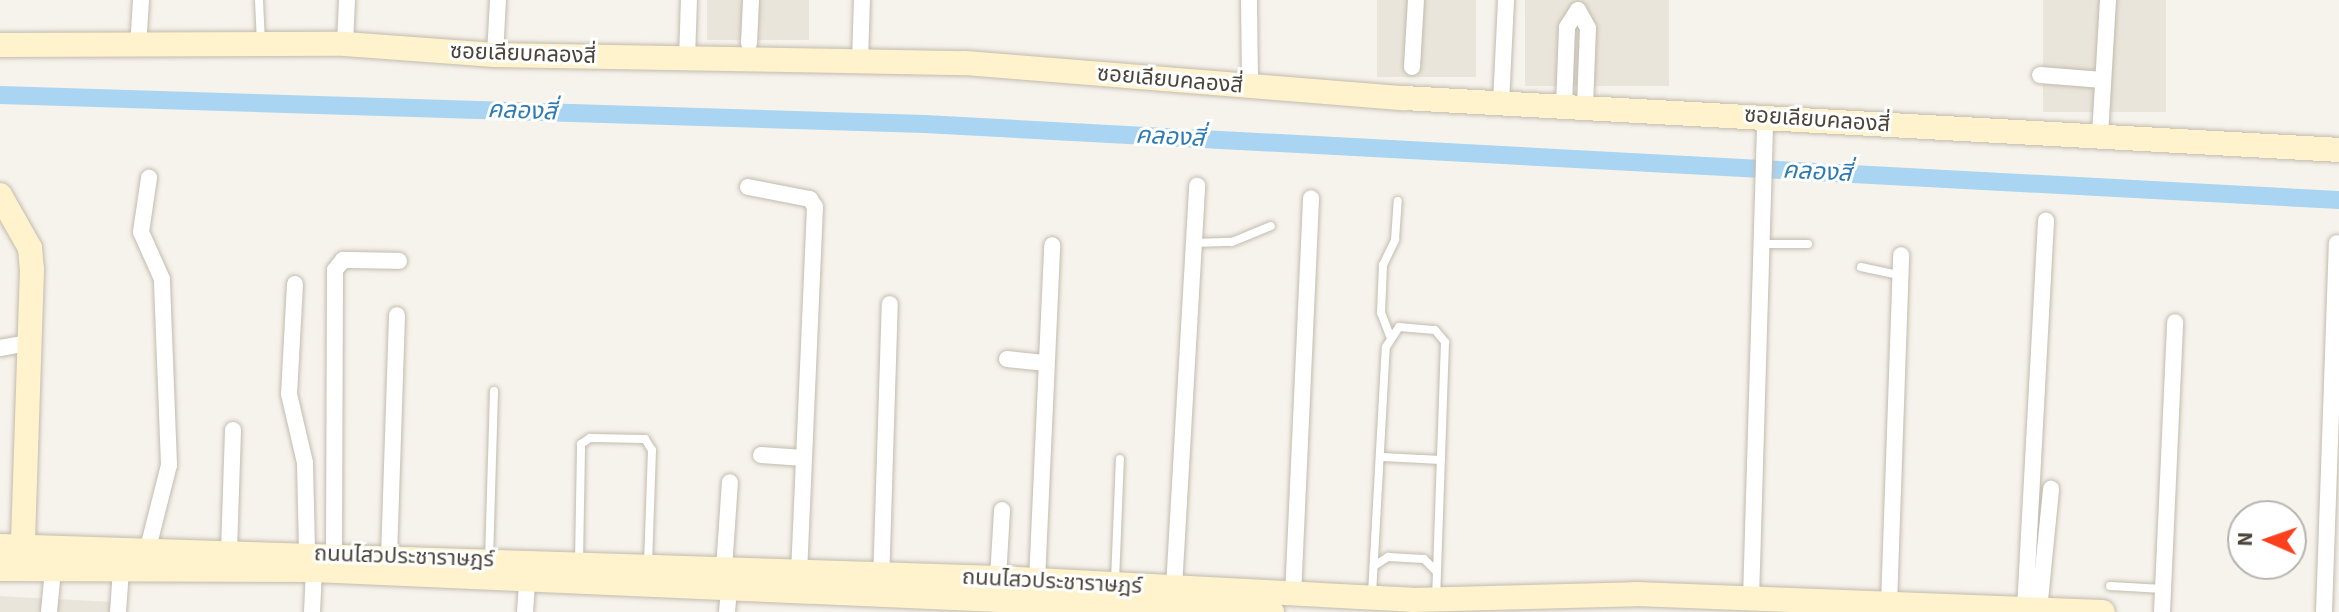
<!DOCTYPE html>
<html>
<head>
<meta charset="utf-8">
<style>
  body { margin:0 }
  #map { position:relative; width:2339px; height:612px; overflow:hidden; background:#f6f3ec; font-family:"Source Sans 3","Noto Sans Thai",sans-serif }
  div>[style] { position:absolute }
  .residential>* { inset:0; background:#eae5da; transform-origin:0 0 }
  .canal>* { height:18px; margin:-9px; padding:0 9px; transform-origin:9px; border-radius:9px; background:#a9d4f2 }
  .roads { filter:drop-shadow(0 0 2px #c2bbae) drop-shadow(0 0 2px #c2bbae) }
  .lane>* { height:8px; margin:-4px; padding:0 4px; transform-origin:4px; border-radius:4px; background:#fff }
  .street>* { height:16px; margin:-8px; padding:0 8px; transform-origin:8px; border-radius:8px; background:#fff }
  .secondary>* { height:24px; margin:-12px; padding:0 12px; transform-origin:12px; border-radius:12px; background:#fff3cd }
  span { translate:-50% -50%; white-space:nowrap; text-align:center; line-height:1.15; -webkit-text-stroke:6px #fff; paint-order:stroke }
  .street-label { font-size:22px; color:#4b4439 }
  .water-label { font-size:24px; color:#2e7ab2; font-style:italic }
  .north { position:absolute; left:2227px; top:500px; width:80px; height:80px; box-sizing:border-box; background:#fff; border:2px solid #b7b4b0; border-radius:50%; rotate:272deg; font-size:22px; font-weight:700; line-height:32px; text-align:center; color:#4b4439 }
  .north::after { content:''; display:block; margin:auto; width:28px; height:36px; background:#fc3f1d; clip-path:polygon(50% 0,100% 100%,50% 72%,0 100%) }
</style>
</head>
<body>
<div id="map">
  <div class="residential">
    <i style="left:707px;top:0;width:102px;height:40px"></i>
    <i style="left:1377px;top:0;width:99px;height:77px"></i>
    <i style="left:1525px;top:0;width:144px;height:86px"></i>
    <i style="left:2043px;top:0;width:123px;height:112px"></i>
    <i style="clip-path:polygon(0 596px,112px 602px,111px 612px,0 612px)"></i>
  </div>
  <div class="canal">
    <i style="left:0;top:95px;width:925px;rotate:1.8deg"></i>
    <i style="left:925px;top:124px;width:1416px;rotate:3.08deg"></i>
  </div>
  <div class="roads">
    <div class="lane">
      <i style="left:259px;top:0;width:43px;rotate:87.3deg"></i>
      <i style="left:1194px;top:243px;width:38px;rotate:-2deg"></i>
      <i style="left:1232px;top:242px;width:42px;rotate:-22.3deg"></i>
      <i style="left:1761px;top:244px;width:47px"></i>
      <i style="left:1861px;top:267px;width:40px;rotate:12deg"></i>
      <i style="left:1390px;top:336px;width:25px;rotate:-111deg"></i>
      <i style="left:1381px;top:313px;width:48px;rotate:-87.6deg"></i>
      <i style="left:1383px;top:265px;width:28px;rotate:-64deg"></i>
      <i style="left:1395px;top:240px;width:39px;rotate:-86deg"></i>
      <i style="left:1382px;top:457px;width:59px;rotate:2.9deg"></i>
      <i style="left:489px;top:560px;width:169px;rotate:-88.3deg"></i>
      <i style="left:579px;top:562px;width:118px;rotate:-89deg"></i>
      <i style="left:581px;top:444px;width:11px;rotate:-34deg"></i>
      <i style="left:590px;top:438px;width:55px;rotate:1deg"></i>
      <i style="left:645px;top:439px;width:13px;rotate:58deg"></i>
      <i style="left:652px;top:450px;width:115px;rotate:92deg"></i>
      <i style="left:1374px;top:566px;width:17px;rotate:-33deg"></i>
      <i style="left:1388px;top:557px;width:36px;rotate:3deg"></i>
      <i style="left:1424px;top:559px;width:16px;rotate:45deg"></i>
      <i style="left:1115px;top:581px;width:122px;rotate:-87.7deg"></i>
      <i style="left:2110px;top:586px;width:53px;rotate:3.2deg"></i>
      <i style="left:1372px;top:594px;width:247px;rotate:-86.8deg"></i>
      <i style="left:1386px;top:347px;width:24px;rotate:-57deg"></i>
      <i style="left:1399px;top:327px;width:36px;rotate:5deg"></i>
      <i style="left:1435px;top:330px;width:16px;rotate:50deg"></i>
      <i style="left:1445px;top:342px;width:252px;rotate:92deg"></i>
    </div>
    <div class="street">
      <i style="left:1249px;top:0;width:87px;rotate:89.3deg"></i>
      <i style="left:749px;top:43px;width:43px;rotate:-87.3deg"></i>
      <i style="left:345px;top:44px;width:44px;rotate:-87.4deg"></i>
      <i style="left:138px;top:48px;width:48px;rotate:-86.4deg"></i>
      <i style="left:495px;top:55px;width:55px;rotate:-86.9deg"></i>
      <i style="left:687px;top:59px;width:59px;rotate:-88.1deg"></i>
      <i style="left:860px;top:62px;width:62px;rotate:-88.2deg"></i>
      <i style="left:1412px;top:67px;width:67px;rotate:-86.6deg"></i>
      <i style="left:2040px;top:75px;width:63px;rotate:4.5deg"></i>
      <i style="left:1501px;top:103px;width:103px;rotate:-87.2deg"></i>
      <i style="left:1564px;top:106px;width:79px;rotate:-87.8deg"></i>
      <i style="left:1567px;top:27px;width:20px;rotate:-57deg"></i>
      <i style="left:1578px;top:10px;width:21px;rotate:61deg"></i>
      <i style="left:1588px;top:28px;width:79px;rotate:92.2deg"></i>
      <i style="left:2100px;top:135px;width:135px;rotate:-86.6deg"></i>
      <i style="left:748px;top:187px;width:63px;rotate:11deg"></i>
      <i style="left:810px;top:199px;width:9px;rotate:58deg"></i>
      <i style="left:815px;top:207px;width:364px;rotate:92.5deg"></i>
      <i style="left:295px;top:284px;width:110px;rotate:93.1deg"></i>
      <i style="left:289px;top:394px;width:71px;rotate:76.9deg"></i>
      <i style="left:305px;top:463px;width:91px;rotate:88.7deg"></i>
      <i style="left:0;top:348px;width:29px;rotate:-10deg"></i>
      <i style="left:1007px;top:359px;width:37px;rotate:6deg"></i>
      <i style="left:761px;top:455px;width:43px;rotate:4deg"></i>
      <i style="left:148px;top:548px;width:86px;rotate:-75.8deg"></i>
      <i style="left:169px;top:465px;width:186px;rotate:-92.2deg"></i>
      <i style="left:162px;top:279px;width:51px;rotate:-114.1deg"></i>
      <i style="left:141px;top:232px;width:55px;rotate:-81.6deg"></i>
      <i style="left:229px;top:551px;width:121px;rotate:-88.1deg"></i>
      <i style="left:334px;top:555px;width:285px;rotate:-89.8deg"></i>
      <i style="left:335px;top:270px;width:13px;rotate:-51deg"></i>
      <i style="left:343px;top:260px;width:56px;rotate:1deg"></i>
      <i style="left:389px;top:557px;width:242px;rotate:-88.1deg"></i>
      <i style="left:724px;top:569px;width:87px;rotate:-86.1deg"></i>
      <i style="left:998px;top:578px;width:68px;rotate:-86.6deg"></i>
      <i style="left:1037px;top:581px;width:336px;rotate:-87.4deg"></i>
      <i style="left:881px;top:583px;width:279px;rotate:-88.2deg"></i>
      <i style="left:1174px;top:588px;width:403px;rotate:-86.7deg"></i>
      <i style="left:1293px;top:596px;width:398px;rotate:-87.4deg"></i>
      <i style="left:1751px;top:599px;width:483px;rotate:-88.3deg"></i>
      <i style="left:1889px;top:604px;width:349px;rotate:-88deg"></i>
      <i style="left:2025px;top:609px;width:389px;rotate:-86.9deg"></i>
      <i style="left:2039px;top:610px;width:122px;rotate:-84.3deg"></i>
      <i style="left:49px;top:612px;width:42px;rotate:-84.6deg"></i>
      <i style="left:118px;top:612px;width:42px;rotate:-85.9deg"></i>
      <i style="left:312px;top:612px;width:42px;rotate:-87.3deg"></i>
      <i style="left:525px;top:612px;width:32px;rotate:-86deg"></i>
      <i style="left:727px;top:612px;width:24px;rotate:-85deg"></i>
      <i style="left:2162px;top:612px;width:290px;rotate:-87.4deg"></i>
      <i style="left:2324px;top:612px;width:369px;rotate:-88deg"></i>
    </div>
    <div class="secondary">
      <i style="left:0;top:45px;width:345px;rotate:-0.2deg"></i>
      <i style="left:345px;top:44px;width:150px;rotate:4.2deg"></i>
      <i style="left:495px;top:55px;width:470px;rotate:1deg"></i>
      <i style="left:965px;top:63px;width:440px;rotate:4.6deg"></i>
      <i style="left:1404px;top:98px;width:936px;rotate:3.18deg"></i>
      <i style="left:0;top:195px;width:61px;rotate:60.5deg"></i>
      <i style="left:30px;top:248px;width:21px;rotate:85deg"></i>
      <i style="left:32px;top:269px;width:277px;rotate:91.9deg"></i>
      <i style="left:0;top:546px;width:999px;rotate:1.84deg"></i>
      <i style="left:998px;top:578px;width:415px;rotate:3deg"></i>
      <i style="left:1412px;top:600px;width:223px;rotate:-1.5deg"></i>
      <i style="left:1635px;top:594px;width:468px;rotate:2.2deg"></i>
      <i style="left:0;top:569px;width:314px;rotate:0.2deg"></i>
      <i style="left:314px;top:570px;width:959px;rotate:2.51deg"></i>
    </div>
  </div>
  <div class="street-label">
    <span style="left:523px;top:54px;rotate:2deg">ซอยเลียบคลองสี่</span>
    <span style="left:1170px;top:80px;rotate:5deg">ซอยเลียบคลองสี่</span>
    <span style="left:1817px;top:120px;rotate:4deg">ซอยเลียบคลองสี่</span>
    <span style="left:404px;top:557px;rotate:2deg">ถนนไสวประชาราษฎร์</span>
    <span style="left:1052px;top:582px;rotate:3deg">ถนนไสวประชาราษฎร์</span>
  </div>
  <div class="water-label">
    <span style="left:522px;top:111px;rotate:2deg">คลองสี่</span>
    <span style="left:1170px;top:137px;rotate:3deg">คลองสี่</span>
    <span style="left:1817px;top:172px;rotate:3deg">คลองสี่</span>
  </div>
  <div class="north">N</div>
</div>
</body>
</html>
